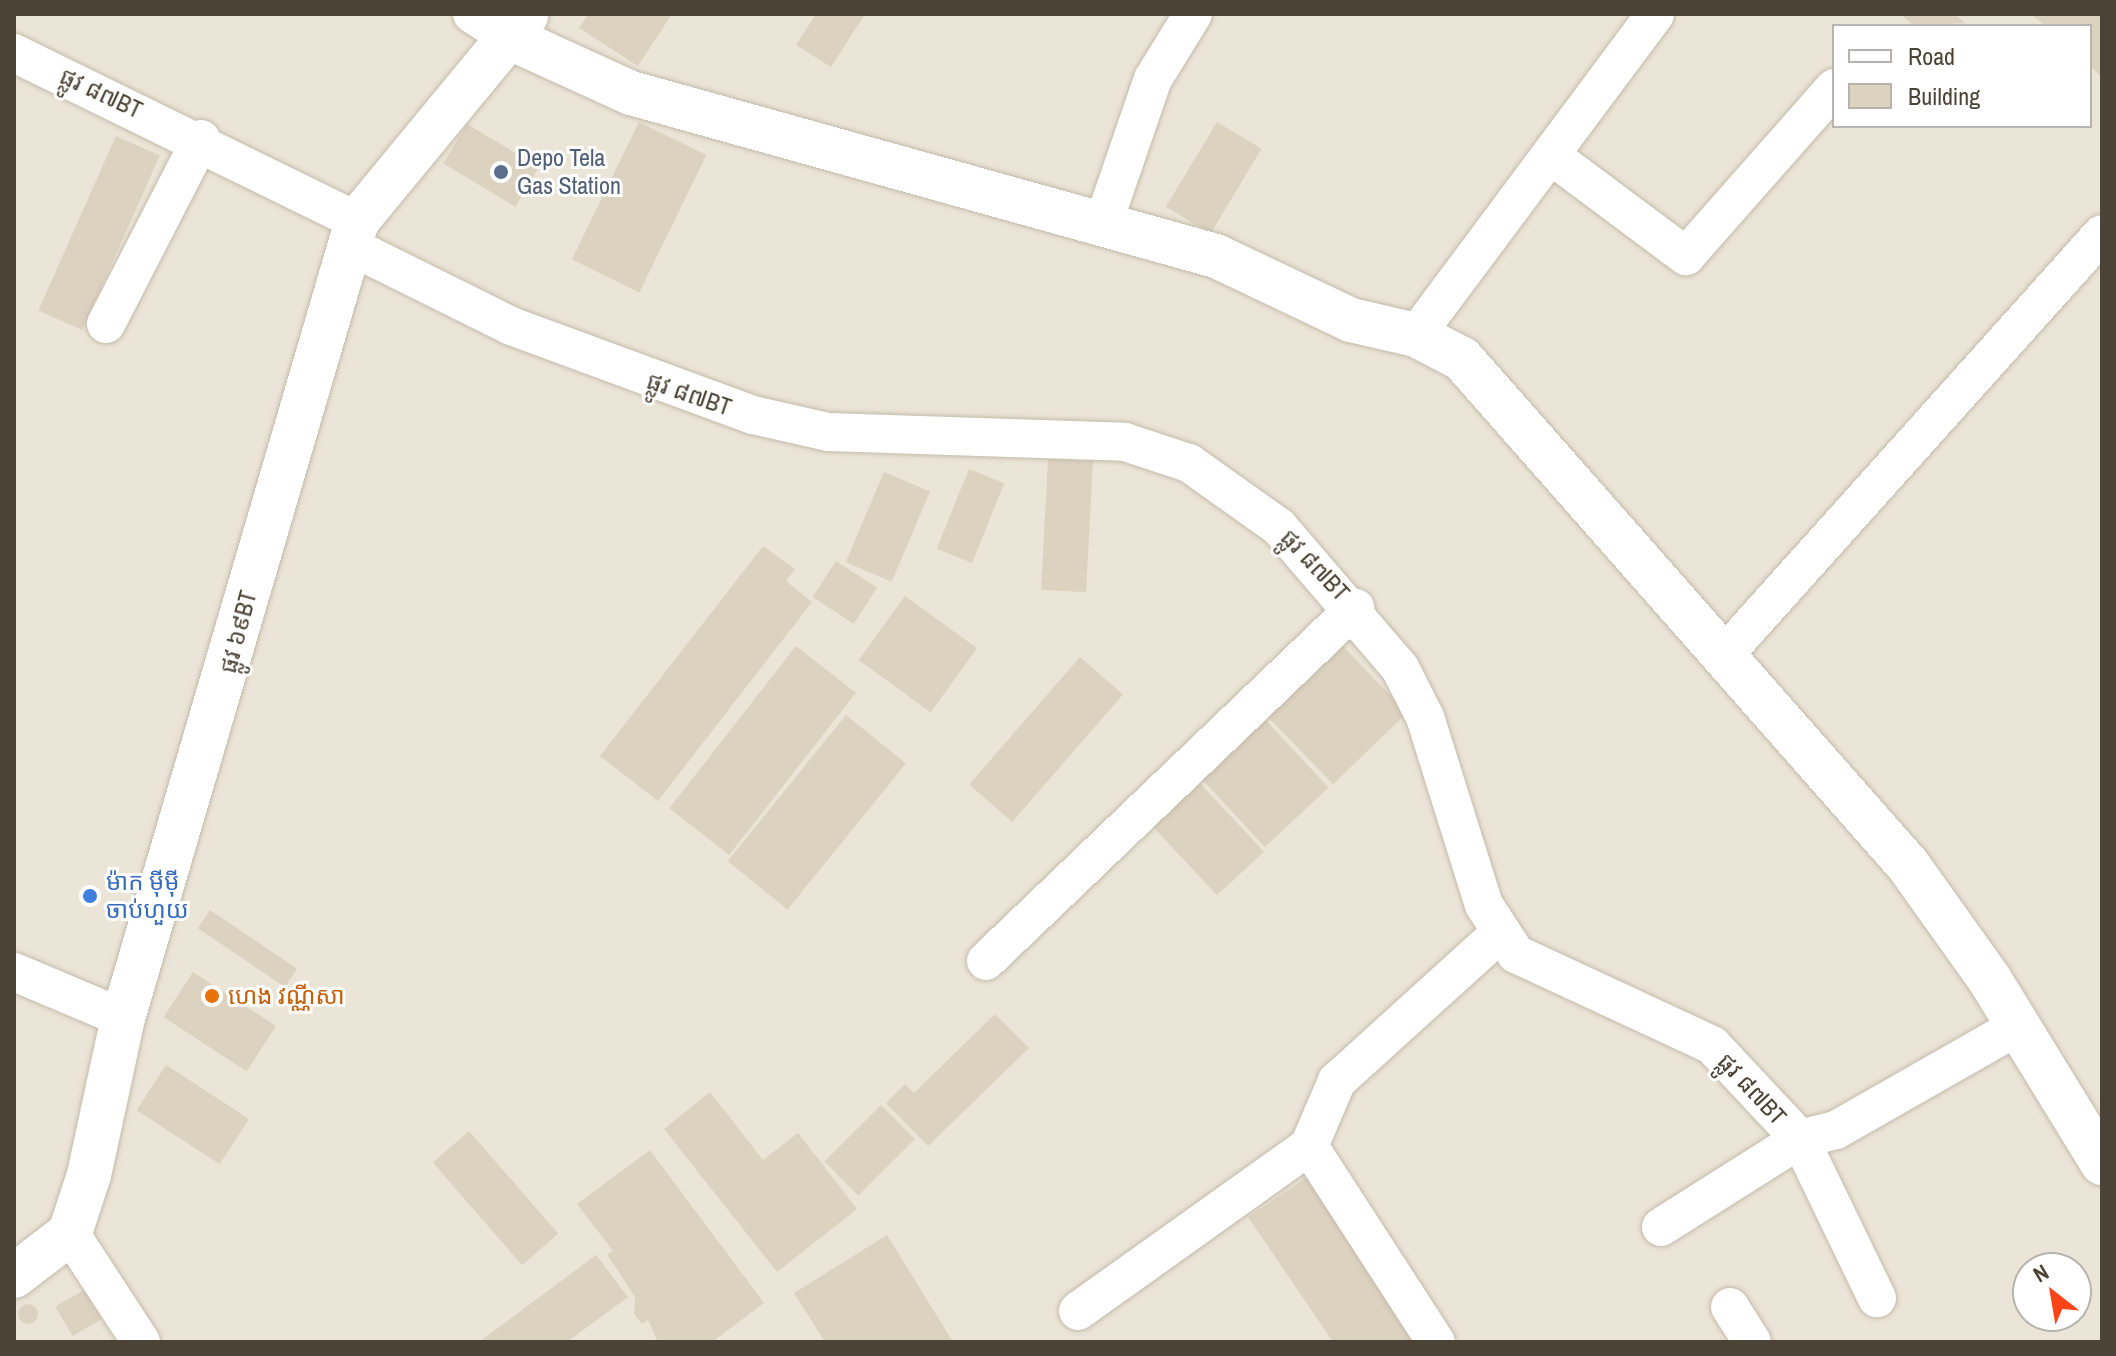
<!DOCTYPE html>
<html>
<head>
<meta charset="utf-8">
<style>
  body { margin:0 }
  #map { position:relative; width:2116px; height:1356px; overflow:hidden; background:#f6f3e9; font-family:"Archivo Narrow","Noto Sans Khmer",sans-serif }
  div>[style] { position:absolute }
  .residential>* { inset:0; background:#ebe5d7 }
  .building>* { inset:0; background:#dcd2c0; transform-origin:0 0 }
  .round { border-radius:50% }
  .roads { filter:drop-shadow(0 0 2px #c3bbab) drop-shadow(0 0 2px #c3bbab) }
  .minor>* { height:38px; margin:-19px; padding:0 19px; transform-origin:19px; border-radius:19px; background:#fff }
  .tertiary>* { height:44px; margin:-22px; padding:0 22px; transform-origin:22px; border-radius:22px; background:#fff }
  .dots>* { width:22px; height:22px; translate:-50% -50%; box-sizing:border-box; border:4px solid #fff; border-radius:50% }
  span { translate:-50% -50%; white-space:nowrap; text-align:center; line-height:1.15; -webkit-text-stroke:6px #fff; paint-order:stroke }
  .street-label { font-size:24px; color:#4b4436 }
  .service-label { font-size:24px; color:#4e5e75 }
  .left { translate:0 -50%; text-align:left }
  .shop-label { font-size:24px; color:#366cbe }
  .food-label { font-size:24px; color:#c56008 }
  .frame { position:absolute; inset:0; border:16px solid #4b4436; pointer-events:none }
  .legend { position:absolute; left:1832px; top:24px; width:260px; height:104px; box-sizing:border-box; background:#fff; border:2px solid #b7b4af; margin:0; padding:10px 14px; list-style:none; font-size:24px; color:#4b4436 }
  .legend li { display:flex; align-items:center; gap:16px; height:40px }
  .legend b { width:40px; border:2px solid #b7b4af }
  .north { position:absolute; left:2012px; top:1252px; width:80px; height:80px; box-sizing:border-box; background:#fff; border:2px solid #b7b4af; border-radius:50%; rotate:329deg; font-size:22px; font-weight:700; line-height:32px; text-align:center; color:#4b4436 }
  .north::after { content:''; display:block; margin:auto; width:28px; height:36px; background:#ff4517; clip-path:polygon(50% 0,100% 100%,50% 72%,0 100%) }
</style>
</head>
<body>
<div id="map">
  <div class="residential">
    <i style="clip-path:polygon(evenodd,14px 14px,2102px 14px,2102px 1342px,14px 1342px,14px 14px,1834px 26px,2090px 26px,2090px 126px,1834px 126px,1834px 26px,14px 14px,2028px 1268px,2076px 1268px,2076px 1316px,2028px 1316px,2028px 1268px)"></i>
  </div>
  <div class="building">
    <i style="clip-path:polygon(588px 14px,672px 14px,638px 66px,579px 28px)"></i>
    <i style="clip-path:polygon(816px 14px,865px 14px,831px 67px,796px 45px)"></i>
    <i style="clip-path:polygon(1901px 14px,1955px 14px,1965px 23px,1914px 26px)"></i>
    <i style="clip-path:polygon(2031px 14px,2102px 14px,2102px 77px,2090px 66px,2090px 26px,2045px 26px)"></i>
    <i style="left:639px;top:122px;width:75px;height:153px;rotate:26deg"></i>
    <i style="left:1217px;top:122px;width:52px;height:99px;rotate:31deg"></i>
    <i style="left:467px;top:124px;width:84px;height:46px;rotate:31deg"></i>
    <i style="left:116px;top:136px;width:48px;height:191px;rotate:24deg"></i>
    <i style="left:1048px;top:459px;width:45px;height:131px;rotate:3deg"></i>
    <i style="left:969px;top:469px;width:38px;height:86px;rotate:22deg"></i>
    <i style="left:884px;top:472px;width:50px;height:98px;rotate:23deg"></i>
    <i style="clip-path:polygon(763px 546px,795px 569px,786px 581px,812px 602px,658px 801px,600px 756px)"></i>
    <i style="left:836px;top:561px;width:49px;height:43px;rotate:33deg"></i>
    <i style="left:905px;top:596px;width:89px;height:79px;rotate:36deg"></i>
    <i style="left:1337px;top:640px;width:101px;height:103px;rotate:46deg"></i>
    <i style="left:796px;top:646px;width:76px;height:206px;rotate:38deg"></i>
    <i style="left:1080px;top:657px;width:57px;height:169px;rotate:41deg"></i>
    <i style="left:1259px;top:713px;width:102px;height:87px;rotate:47deg"></i>
    <i style="left:846px;top:715px;width:77px;height:188px;rotate:39deg"></i>
    <i style="left:1197px;top:780px;width:98px;height:64px;rotate:47deg"></i>
    <i style="left:210px;top:910px;width:105px;height:22px;rotate:34deg"></i>
    <i style="left:193px;top:972px;width:99px;height:54px;rotate:33deg"></i>
    <i style="clip-path:polygon(995px 1014px,1029px 1048px,928px 1146px,886px 1103px,905px 1084px,914px 1093px)"></i>
    <i style="left:166px;top:1065px;width:99px;height:54px;rotate:33deg"></i>
    <i style="clip-path:polygon(710px 1092px,763px 1160px,798px 1133px,857px 1209px,777px 1272px,664px 1129px)"></i>
    <i style="left:881px;top:1105px;width:48px;height:80px;rotate:45deg"></i>
    <i style="left:469px;top:1131px;width:136px;height:48px;rotate:49deg"></i>
    <i style="clip-path:polygon(650px 1150px,764px 1303px,712px 1342px,658px 1342px,648px 1320px,642px 1324px,634px 1314px,635px 1297px,607px 1254px,613px 1251px,577px 1204px)"></i>
    <i style="clip-path:polygon(1312px 1174px,1427px 1342px,1333px 1342px,1248px 1217px)"></i>
    <i style="clip-path:polygon(887px 1235px,953px 1342px,825px 1342px,794px 1293px)"></i>
    <i style="clip-path:polygon(596px 1255px,628px 1297px,567px 1342px,479px 1342px)"></i>
    <i style="left:84px;top:1290px;width:34px;height:33px;rotate:60deg"></i>
    <i class="round" style="left:18px;top:1304px;width:20px;height:20px"></i>
  </div>
  <div class="roads">
    <div class="minor">
      <i style="left:472px;top:14px;width:43px;rotate:32.6deg"></i>
      <i style="left:14px;top:53px;width:382px;rotate:26.1deg"></i>
      <i style="left:1553px;top:157px;width:166px;rotate:36.7deg"></i>
      <i style="left:1686px;top:256px;width:224px;rotate:-48.6deg"></i>
      <i style="left:1104px;top:221px;width:150px;rotate:-71deg"></i>
      <i style="left:1153px;top:79px;width:76px;rotate:-58.4deg"></i>
      <i style="left:354px;top:248px;width:175px;rotate:26.4deg"></i>
      <i style="left:511px;top:326px;width:258px;rotate:20.2deg"></i>
      <i style="left:753px;top:415px;width:77px;rotate:12.8deg"></i>
      <i style="left:828px;top:432px;width:297px;rotate:1.9deg"></i>
      <i style="left:1125px;top:442px;width:67px;rotate:18.2deg"></i>
      <i style="left:1189px;top:463px;width:110px;rotate:35.4deg"></i>
      <i style="left:1279px;top:527px;width:186px;rotate:49.4deg"></i>
      <i style="left:1400px;top:668px;width:55px;rotate:63deg"></i>
      <i style="left:1425px;top:717px;width:197px;rotate:72.6deg"></i>
      <i style="left:1484px;top:905px;width:59px;rotate:56.9deg"></i>
      <i style="left:1516px;top:954px;width:216px;rotate:24.9deg"></i>
      <i style="left:1712px;top:1045px;width:129px;rotate:46.9deg"></i>
      <i style="left:1800px;top:1139px;width:37px;rotate:-14deg"></i>
      <i style="left:1836px;top:1130px;width:212px;rotate:-29.7deg"></i>
      <i style="left:106px;top:324px;width:208px;rotate:-62.8deg"></i>
      <i style="left:1416px;top:335px;width:400px;rotate:-53.3deg"></i>
      <i style="left:1725px;top:654px;width:564px;rotate:-48.09deg"></i>
      <i style="left:986px;top:961px;width:511px;rotate:-43.73deg"></i>
      <i style="left:14px;top:972px;width:118px;rotate:22.9deg"></i>
      <i style="left:1309px;top:1146px;width:234px;rotate:57.1deg"></i>
      <i style="left:1661px;top:1227px;width:165px;rotate:-32.3deg"></i>
      <i style="left:1800px;top:1139px;width:177px;rotate:64.2deg"></i>
      <i style="left:70px;top:1233px;width:130px;rotate:56.9deg"></i>
      <i style="left:1730px;top:1307px;width:41px;rotate:57.8deg"></i>
      <i style="left:1078px;top:1311px;width:284px;rotate:-35.5deg"></i>
      <i style="left:1309px;top:1146px;width:71px;rotate:-66.7deg"></i>
      <i style="left:1337px;top:1081px;width:219px;rotate:-42.2deg"></i>
    </div>
    <div class="tertiary">
      <i style="left:508px;top:37px;width:135px;rotate:24.5deg"></i>
      <i style="left:631px;top:93px;width:607px;rotate:15.57deg"></i>
      <i style="left:1216px;top:256px;width:149px;rotate:25.4deg"></i>
      <i style="left:1351px;top:320px;width:67px;rotate:13deg"></i>
      <i style="left:1416px;top:335px;width:52px;rotate:27.6deg"></i>
      <i style="left:1462px;top:359px;width:675px;rotate:48.61deg"></i>
      <i style="left:1908px;top:865px;width:141px;rotate:54.5deg"></i>
      <i style="left:1990px;top:980px;width:215px;rotate:58.5deg"></i>
      <i style="left:14px;top:1276px;width:71px;rotate:-37.5deg"></i>
      <i style="left:70px;top:1233px;width:61px;rotate:-71.9deg"></i>
      <i style="left:89px;top:1175px;width:161px;rotate:-77.8deg"></i>
      <i style="left:123px;top:1018px;width:831px;rotate:-73.64deg"></i>
      <i style="left:357px;top:221px;width:266px;rotate:-50.5deg"></i>
    </div>
  </div>
  <div class="dots">
    <i style="left:501px;top:172px;background:#5c6f8a"></i>
    <i style="left:90px;top:896px;background:#3f7fe0"></i>
    <i style="left:212px;top:996px;background:#e8710a"></i>
  </div>
  <div class="street-label">
    <span style="left:101px;top:93px;rotate:25deg">ផ្លូវ ៨៧BT</span>
    <span style="left:689px;top:394px;rotate:19deg">ផ្លូវ ៨៧BT</span>
    <span style="left:1315px;top:565px;rotate:47deg">ផ្លូវ ៨៧BT</span>
    <span style="left:238px;top:632px;rotate:-75deg">ផ្លូវ ៦៩BT</span>
    <span style="left:1752px;top:1089px;rotate:47deg">ផ្លូវ ៨៧BT</span>
  </div>
  <div class="service-label">
    <span class="left" style="left:517px;top:172px">Depo Tela<br>Gas Station</span>
  </div>
  <div class="shop-label">
    <span class="left" style="left:106px;top:896px">ម៉ាក ម៉ីម៉ី<br>ចាប់ហួយ</span>
  </div>
  <div class="food-label">
    <span class="left" style="left:228px;top:996px">ហេង វណ្ណីសា</span>
  </div>
  <div class="frame"></div>
  <ul class="legend">
  <li><b style="height:10px;background:#fff"></b>Road</li>
  <li><b style="height:22px;background:#dcd2c0"></b>Building</li>
  </ul>
  <div class="north">N</div>
</div>
</body>
</html>
